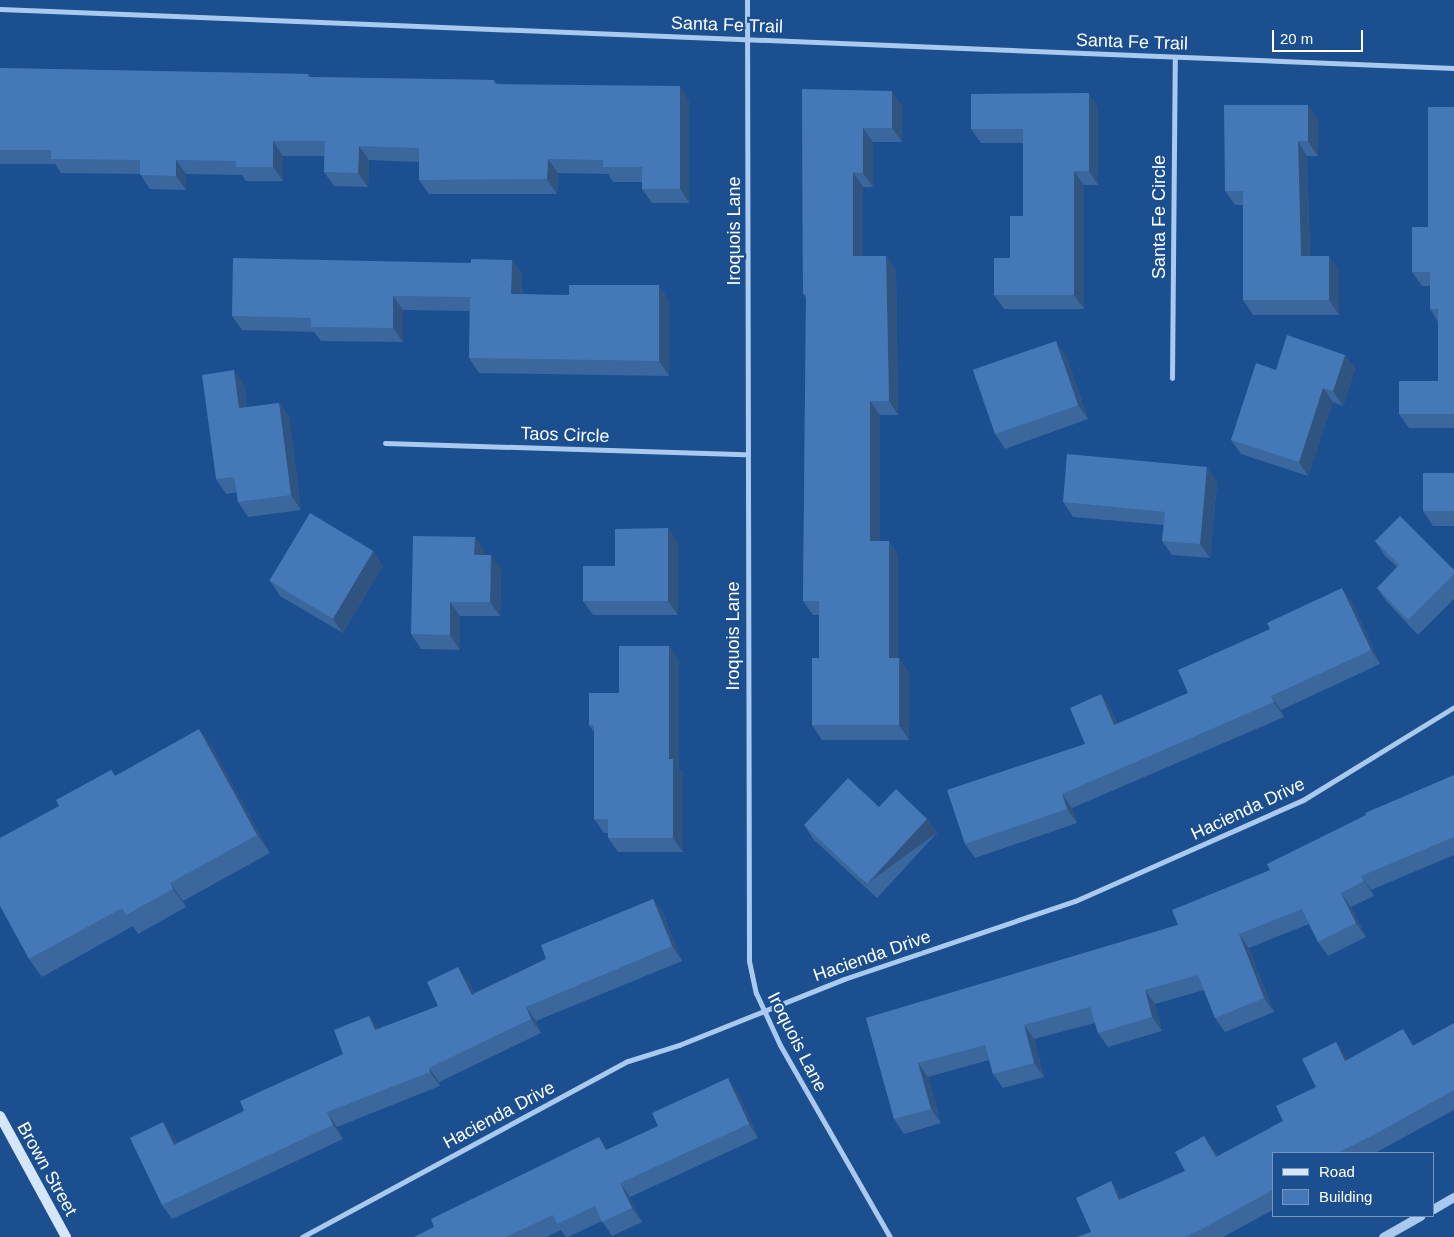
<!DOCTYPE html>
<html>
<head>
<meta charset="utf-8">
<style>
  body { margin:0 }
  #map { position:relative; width:1454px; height:1237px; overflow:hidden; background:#1b4f8f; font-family:Arial,sans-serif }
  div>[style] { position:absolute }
  .minor>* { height:5px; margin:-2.5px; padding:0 2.5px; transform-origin:2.5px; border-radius:2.5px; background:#a9c9ee }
  .tertiary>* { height:9px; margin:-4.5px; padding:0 4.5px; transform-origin:4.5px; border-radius:4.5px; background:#a9c9ee }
  .secondary>* { height:10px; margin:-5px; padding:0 5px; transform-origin:5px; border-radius:5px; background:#d6e6fa }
  .wall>* { inset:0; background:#3a679d }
  .shaded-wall>* { inset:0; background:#305480; transform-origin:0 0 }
  .building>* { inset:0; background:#4478b7; transform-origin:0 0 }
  span { translate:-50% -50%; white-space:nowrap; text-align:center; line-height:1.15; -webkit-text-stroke:4.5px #1b4f8f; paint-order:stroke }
  .street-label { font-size:18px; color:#fff }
  .legend { position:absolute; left:1272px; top:1152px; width:162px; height:65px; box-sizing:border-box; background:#1b4f8f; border:1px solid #7695bc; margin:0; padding:6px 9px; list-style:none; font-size:15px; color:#fff }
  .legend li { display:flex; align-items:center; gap:10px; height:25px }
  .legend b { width:25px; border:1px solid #7695bc }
  .scale { position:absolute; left:1272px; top:30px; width:91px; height:22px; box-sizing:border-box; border:2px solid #fff; border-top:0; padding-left:6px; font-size:15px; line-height:18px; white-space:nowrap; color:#fff; -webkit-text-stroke:4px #1b4f8f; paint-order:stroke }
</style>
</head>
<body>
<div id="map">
  <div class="minor">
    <i style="left:747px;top:0;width:961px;rotate:89.88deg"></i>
    <i style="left:749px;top:961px;width:33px;rotate:78deg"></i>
    <i style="left:756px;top:993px;width:57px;rotate:65.2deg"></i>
    <i style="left:780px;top:1045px;width:221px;rotate:60.2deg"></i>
    <i style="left:0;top:9px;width:1455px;rotate:2.32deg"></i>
    <i style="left:1172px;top:378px;width:321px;rotate:-89.5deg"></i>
    <i style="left:385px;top:443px;width:360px;rotate:1.8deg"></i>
    <i style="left:302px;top:1237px;width:370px;rotate:-28.4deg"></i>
    <i style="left:628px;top:1061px;width:53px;rotate:-17.4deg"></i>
    <i style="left:679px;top:1045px;width:178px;rotate:-21.8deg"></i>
    <i style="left:844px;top:979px;width:244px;rotate:-18.7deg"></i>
    <i style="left:1075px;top:901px;width:249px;rotate:-23.9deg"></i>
    <i style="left:1303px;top:800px;width:177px;rotate:-31.6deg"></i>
  </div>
  <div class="tertiary">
    <i style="left:1433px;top:1209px;width:24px;rotate:-30deg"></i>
    <i style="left:1383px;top:1237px;width:43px;rotate:-29.6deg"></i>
  </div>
  <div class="secondary">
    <i style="left:0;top:1116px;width:138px;rotate:61.4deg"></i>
  </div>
  <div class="wall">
    <i style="clip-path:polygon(0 68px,308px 74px,311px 77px,494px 80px,497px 84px,689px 101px,689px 203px,652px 203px,642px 189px,642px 182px,613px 182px,608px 174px,558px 173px,557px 194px,429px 194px,419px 180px,419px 162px,369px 160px,368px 187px,334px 186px,324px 172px,324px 156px,283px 156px,283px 181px,246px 181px,242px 175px,186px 174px,186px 190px,150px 189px,140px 174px,61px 173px,55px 164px,0 164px)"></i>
    <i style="clip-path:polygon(802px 89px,902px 105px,902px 142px,873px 142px,873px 187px,863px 187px,863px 256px,886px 256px,896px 270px,898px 415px,880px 415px,880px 541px,889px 541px,898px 556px,898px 658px,909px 672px,909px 740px,822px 740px,812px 725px,819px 658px,819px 615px,813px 615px,803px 601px,806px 298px,803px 294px)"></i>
    <i style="clip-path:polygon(1098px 107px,1098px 185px,1084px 185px,1084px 309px,1004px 309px,994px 295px,1010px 258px,1023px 216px,1023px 143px,981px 143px,971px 129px)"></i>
    <i style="clip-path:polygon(1454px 107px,1454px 428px,1409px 428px,1399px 414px,1438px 381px,1438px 322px,1430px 309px,1430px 286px,1422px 286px,1412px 272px,1428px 227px)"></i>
    <i style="clip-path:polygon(1318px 119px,1318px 156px,1307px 156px,1310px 256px,1339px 270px,1339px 315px,1253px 315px,1243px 300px,1243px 205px,1235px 205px,1225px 191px)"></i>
    <i style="clip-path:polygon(512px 260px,522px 274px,522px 294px,669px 300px,669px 376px,479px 373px,469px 358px,470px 311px,403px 310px,403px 342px,321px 341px,314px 332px,242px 330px,232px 316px,471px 263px)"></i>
    <i style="clip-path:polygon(1345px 355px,1355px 369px,1343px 406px,1333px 402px,1308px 476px,1241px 454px,1231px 440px,1276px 370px)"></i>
    <i style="clip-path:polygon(1066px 356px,1088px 419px,1005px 449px,995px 434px)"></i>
    <i style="clip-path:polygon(244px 385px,247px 407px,279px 403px,289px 417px,301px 510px,248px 517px,238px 502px,237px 492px,226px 494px,216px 479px)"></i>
    <i style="clip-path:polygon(1454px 473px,1454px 526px,1433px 526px,1423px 511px)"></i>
    <i style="clip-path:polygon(1217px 482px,1210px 558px,1172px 555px,1162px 541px,1164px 525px,1073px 517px,1063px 502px)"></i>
    <i style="clip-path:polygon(668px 528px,678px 543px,678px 615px,593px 615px,583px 601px,615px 566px)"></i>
    <i style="clip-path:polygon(475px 537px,484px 551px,484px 555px,501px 570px,500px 616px,460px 616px,460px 650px,421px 649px,411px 634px)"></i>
    <i style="clip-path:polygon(1375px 541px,1454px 570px,1454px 599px,1418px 635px,1387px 602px,1377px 588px,1397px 567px,1385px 556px)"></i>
    <i style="clip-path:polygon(383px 565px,343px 633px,280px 596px,270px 581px)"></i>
    <i style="clip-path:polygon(1352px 602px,1380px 664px,1281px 710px,1284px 717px,1072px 808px,1077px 823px,975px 858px,965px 844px,1085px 744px,1111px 708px,1117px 724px,1188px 693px)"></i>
    <i style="clip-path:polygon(669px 646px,679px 661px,679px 768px,683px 773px,683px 852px,618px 852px,608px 838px,608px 833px,604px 833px,594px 819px,594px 732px,589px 725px,619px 693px)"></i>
    <i style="clip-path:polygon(212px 747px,270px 853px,183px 901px,186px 907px,138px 934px,133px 926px,42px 977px,29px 959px,59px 806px,111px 770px,115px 776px)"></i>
    <i style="clip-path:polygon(1454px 775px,1454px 855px,1371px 890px,1374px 896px,1351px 907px,1366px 937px,1328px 956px,1318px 942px,1309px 924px,1249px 948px,1274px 1012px,1225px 1032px,1215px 1018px,1204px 990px,1155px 1004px,1162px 1031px,1108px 1047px,1098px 1033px,1095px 1023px,1034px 1039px,1044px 1077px,1003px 1088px,993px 1074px,989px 1060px,928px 1077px,941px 1123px,904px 1134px,894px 1119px,866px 1018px,1178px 925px,1270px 870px)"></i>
    <i style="clip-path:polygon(879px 807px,927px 819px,937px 833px,877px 898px,814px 840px,804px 825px)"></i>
    <i style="clip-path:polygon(653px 899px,663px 913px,682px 961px,536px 1021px,541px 1033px,439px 1082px,440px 1086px,337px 1127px,343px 1139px,172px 1219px,162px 1205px,173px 1136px,177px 1143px,244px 1111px,343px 1054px,379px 1029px,438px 1006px,468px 981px,474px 993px,546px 959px)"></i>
    <i style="clip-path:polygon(1454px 1023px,1454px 1110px,1375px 1153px,1273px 1153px,1273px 1210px,1223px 1237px,1077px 1237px,1091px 1232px,1111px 1181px,1122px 1199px,1185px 1171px,1214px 1150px,1218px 1156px,1283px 1121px,1316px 1087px,1336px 1042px,1347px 1060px,1414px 1045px)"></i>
    <i style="clip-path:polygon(738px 1093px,758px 1138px,630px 1197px,642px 1222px,612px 1236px,602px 1221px,568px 1237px,566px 1237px,561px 1230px,546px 1237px,414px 1237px,608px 1149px)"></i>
  </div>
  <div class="shaded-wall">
    <i style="clip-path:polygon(680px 86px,689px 101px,689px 203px,680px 189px)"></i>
    <i style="clip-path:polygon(892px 91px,902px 105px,902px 142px,892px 128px)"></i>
    <i style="clip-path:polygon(1089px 93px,1098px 107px,1098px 185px,1089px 171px)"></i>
    <i style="clip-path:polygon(1308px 105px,1318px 119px,1318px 156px,1308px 141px)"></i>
    <i style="clip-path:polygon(863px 128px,873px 142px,873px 187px,863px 173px)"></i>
    <i style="clip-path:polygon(273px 141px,283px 156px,283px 181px,273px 167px)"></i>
    <i style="clip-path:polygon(1298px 141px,1307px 156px,1310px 271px,1301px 256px)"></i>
    <i style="clip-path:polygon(359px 146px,369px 160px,368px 187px,358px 173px)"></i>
    <i style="clip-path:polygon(548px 159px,558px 173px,557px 194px,547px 179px)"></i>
    <i style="clip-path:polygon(176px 160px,186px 174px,186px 190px,176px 176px)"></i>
    <i style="clip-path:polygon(1074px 171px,1084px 185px,1084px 309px,1074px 295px)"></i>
    <i style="clip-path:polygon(853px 172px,863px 187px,863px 270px,853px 256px)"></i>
    <i style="clip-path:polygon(886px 256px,896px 270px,898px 415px,889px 401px)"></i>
    <i style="clip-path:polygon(1329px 256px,1339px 270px,1339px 315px,1329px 300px)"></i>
    <i style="clip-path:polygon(512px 260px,522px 274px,521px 308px,511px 294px)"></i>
    <i style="clip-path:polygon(659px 285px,669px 300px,669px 376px,659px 361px)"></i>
    <i style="clip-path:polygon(393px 296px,403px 310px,403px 342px,393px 328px)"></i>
    <i style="clip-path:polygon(1056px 341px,1066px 356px,1088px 419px,1078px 405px)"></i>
    <i style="clip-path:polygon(1345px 355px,1355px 369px,1343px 406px,1333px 391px)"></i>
    <i style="clip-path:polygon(234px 370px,244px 385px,249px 423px,239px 408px)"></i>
    <i style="clip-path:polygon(1323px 388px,1333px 402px,1308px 476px,1299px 462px)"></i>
    <i style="clip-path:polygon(870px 401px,880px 415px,880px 556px,870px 541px)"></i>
    <i style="clip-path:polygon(279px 403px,289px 417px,301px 510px,291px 495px)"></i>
    <i style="clip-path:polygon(1207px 467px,1217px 482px,1210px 558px,1200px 544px)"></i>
    <i style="clip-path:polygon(668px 528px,678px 543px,678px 615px,668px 601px)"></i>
    <i style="clip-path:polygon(475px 537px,484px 551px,484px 569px,474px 555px)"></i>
    <i style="clip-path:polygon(889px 541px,898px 556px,898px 672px,889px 658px)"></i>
    <i style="clip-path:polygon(373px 551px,383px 565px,343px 633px,333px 619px)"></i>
    <i style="clip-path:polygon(491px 555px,501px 570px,500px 616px,490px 602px)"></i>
    <i style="clip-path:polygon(1342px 588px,1352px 602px,1380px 664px,1371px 650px)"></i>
    <i style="clip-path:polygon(450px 602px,460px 616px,460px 650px,450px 635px)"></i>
    <i style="clip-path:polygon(669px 646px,679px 661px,679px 768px,683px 773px,683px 852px,673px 838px,669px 759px)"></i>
    <i style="clip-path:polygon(899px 658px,909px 672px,909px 740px,899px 725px)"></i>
    <i style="clip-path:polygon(1101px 694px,1111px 708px,1124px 739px,1114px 725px)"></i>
    <i style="clip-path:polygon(1271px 696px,1281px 710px,1284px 717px,1274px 702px)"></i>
    <i style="clip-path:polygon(199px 729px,212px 747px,270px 853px,257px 835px)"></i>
    <i style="clip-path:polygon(1062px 794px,1072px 808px,1077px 823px,1067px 809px)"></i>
    <i style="left:927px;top:819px;width:17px;height:88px;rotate:54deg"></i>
    <i style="clip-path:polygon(1361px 876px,1371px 890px,1374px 896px,1364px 881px)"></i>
    <i style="clip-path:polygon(170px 883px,183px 901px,186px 907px,173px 889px)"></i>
    <i style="clip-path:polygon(1341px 893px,1351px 907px,1366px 937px,1356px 923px)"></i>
    <i style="clip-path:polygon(653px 899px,663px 913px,682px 961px,672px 946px)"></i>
    <i style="clip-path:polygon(1239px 934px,1249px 948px,1274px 1012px,1264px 998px)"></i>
    <i style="clip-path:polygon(458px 967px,468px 981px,481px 1009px,472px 995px)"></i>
    <i style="clip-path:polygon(1145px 990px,1155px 1004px,1162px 1031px,1152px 1017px)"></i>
    <i style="clip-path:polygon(526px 1007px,536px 1021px,541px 1033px,531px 1019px)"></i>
    <i style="clip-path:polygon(369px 1016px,379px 1030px,375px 1030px)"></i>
    <i style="clip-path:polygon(1024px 1025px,1034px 1039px,1044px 1077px,1034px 1063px)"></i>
    <i style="clip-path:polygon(1403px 1029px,1413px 1043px,1423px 1060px,1413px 1046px)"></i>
    <i style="clip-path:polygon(1336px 1042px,1346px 1056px,1355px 1075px,1345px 1061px)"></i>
    <i style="clip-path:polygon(918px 1063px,928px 1077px,941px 1123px,931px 1109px)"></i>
    <i style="clip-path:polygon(429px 1068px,439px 1082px,440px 1086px,430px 1072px)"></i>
    <i style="clip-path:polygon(728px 1078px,738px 1093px,758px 1138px,749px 1124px)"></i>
    <i style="clip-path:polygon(327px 1112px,337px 1127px,343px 1139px,333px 1125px)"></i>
    <i style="clip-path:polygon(163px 1122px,173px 1136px,184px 1159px,174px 1145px)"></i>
    <i style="clip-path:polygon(1204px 1136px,1214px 1150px,1226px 1171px,1216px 1157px)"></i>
    <i style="clip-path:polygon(599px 1137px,609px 1151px,606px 1150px)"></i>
    <i style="clip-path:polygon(1111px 1181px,1121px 1196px,1129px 1214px,1119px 1200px)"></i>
    <i style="clip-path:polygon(620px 1183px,630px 1197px,642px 1222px,632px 1208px)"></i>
  </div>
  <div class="building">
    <i style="clip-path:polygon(0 68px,308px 74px,308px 77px,494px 80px,494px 84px,680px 86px,680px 189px,642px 189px,642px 167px,603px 167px,603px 160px,548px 159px,547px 179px,419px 180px,419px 148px,359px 146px,358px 173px,324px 172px,325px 141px,273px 141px,273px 167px,236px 167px,236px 161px,176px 160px,176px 176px,140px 175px,140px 160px,51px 159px,51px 150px,0 150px)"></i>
    <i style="clip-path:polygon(802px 89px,892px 91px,892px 128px,863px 128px,863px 173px,853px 172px,853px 256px,886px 256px,889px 401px,870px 401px,870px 541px,889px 541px,889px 658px,899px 658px,899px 725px,812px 725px,812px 658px,819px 658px,819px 601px,803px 601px,806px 294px,803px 294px)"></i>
    <i style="clip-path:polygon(1089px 93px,1089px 171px,1074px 171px,1074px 295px,994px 295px,994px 258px,1010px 258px,1010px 216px,1023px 216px,1023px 129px,971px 129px,971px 94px)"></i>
    <i style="clip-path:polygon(1224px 105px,1308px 105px,1308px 141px,1298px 141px,1301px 256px,1329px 256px,1329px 300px,1243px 300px,1243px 191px,1225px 191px)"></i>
    <i style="clip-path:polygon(1428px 107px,1454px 107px,1454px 414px,1399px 414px,1399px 381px,1438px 381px,1438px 309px,1430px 309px,1430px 272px,1412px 272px,1412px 227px,1428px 227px)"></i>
    <i style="clip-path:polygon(233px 258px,471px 263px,471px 259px,512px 260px,511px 294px,569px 295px,569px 285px,659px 285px,659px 361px,469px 358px,470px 297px,393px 296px,393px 328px,311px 327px,311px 318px,232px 316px)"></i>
    <i style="clip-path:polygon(1287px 335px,1345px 355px,1333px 391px,1323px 388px,1299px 462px,1231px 440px,1256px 363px,1276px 370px)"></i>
    <i style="left:1056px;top:341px;width:68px;height:88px;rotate:71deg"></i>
    <i style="clip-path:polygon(234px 370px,239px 408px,279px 403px,291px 495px,238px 502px,234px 477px,216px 479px,202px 375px)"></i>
    <i style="clip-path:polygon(1067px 454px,1207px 467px,1200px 544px,1162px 541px,1165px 512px,1063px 502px)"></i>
    <i style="left:1423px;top:473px;width:31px;height:38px"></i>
    <i style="left:310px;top:513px;width:74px;height:79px;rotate:31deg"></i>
    <i style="clip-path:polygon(1400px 516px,1454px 570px,1454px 574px,1408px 620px,1377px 588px,1399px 565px,1375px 541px)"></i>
    <i style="clip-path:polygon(668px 528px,668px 601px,583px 601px,583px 566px,615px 566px,615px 529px)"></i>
    <i style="clip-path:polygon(413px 536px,475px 537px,474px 555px,491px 555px,490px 602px,450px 602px,450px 635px,411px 634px)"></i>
    <i style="clip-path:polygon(1342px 588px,1371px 650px,1271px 696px,1274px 702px,1062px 794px,1067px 809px,965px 844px,947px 790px,1085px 744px,1070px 708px,1101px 694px,1114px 725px,1188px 693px,1178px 670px,1270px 629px,1267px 623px)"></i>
    <i style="clip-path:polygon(619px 646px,669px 646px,669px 759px,673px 759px,673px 838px,608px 838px,608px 819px,594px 819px,594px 725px,589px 725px,589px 693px,619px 693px)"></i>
    <i style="clip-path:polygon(199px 729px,257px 835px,170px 883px,173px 889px,126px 915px,122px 908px,29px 959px,0 906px,0 838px,59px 806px,56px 800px,111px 770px,115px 776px)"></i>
    <i style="clip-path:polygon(1454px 775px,1454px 837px,1361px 876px,1364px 881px,1341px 893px,1356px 923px,1318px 942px,1302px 909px,1239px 934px,1264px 998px,1215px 1018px,1198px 975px,1145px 990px,1152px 1017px,1098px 1033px,1090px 1007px,1024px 1025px,1034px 1063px,993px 1074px,985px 1045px,918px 1063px,931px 1109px,894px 1119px,866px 1018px,1178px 925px,1172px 910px,1270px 870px,1267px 864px,1366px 815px,1365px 813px)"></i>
    <i style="clip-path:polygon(848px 778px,879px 807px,896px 789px,927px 819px,867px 884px,804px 825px)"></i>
    <i style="clip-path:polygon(653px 899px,672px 946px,526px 1007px,531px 1019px,429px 1068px,430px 1072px,327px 1112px,333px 1125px,162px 1205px,130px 1138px,163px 1122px,174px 1145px,244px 1111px,240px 1101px,343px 1054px,334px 1030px,369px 1016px,375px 1030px,438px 1006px,427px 982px,458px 967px,472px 995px,546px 959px,541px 945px)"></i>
    <i style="clip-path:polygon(1454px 1023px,1454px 1090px,1379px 1132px,1337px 1153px,1273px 1153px,1273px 1190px,1198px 1231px,1185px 1237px,1077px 1237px,1091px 1232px,1076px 1198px,1111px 1181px,1119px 1200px,1185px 1171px,1175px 1152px,1204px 1136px,1216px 1157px,1283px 1121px,1276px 1106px,1316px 1087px,1302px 1059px,1336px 1042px,1345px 1061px,1403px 1029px,1413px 1046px)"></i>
    <i style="clip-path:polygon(728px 1078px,749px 1124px,620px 1183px,632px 1208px,602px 1222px,595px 1206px,557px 1224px,553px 1215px,506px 1237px,414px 1237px,434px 1227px,431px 1219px,599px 1137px,606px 1150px,658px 1126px,652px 1113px)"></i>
  </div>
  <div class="street-label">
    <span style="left:727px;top:25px;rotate:2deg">Santa Fe Trail</span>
    <span style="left:1132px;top:42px;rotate:2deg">Santa Fe Trail</span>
    <span style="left:1159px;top:217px;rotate:-90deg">Santa Fe Circle</span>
    <span style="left:734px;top:231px;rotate:-90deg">Iroquois Lane</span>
    <span style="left:565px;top:435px;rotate:2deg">Taos Circle</span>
    <span style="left:733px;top:636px;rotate:-90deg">Iroquois Lane</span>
    <span style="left:1248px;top:809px;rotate:-25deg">Hacienda Drive</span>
    <span style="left:872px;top:956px;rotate:-19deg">Hacienda Drive</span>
    <span style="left:797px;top:1042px;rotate:63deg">Iroquois Lane</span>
    <span style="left:499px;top:1115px;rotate:-28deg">Hacienda Drive</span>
    <span style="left:47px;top:1169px;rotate:61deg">Brown Street</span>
  </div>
  <ul class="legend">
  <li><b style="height:6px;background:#d6e6fa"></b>Road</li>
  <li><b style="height:14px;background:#4478b7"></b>Building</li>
  </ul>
  <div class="scale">20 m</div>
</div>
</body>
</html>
